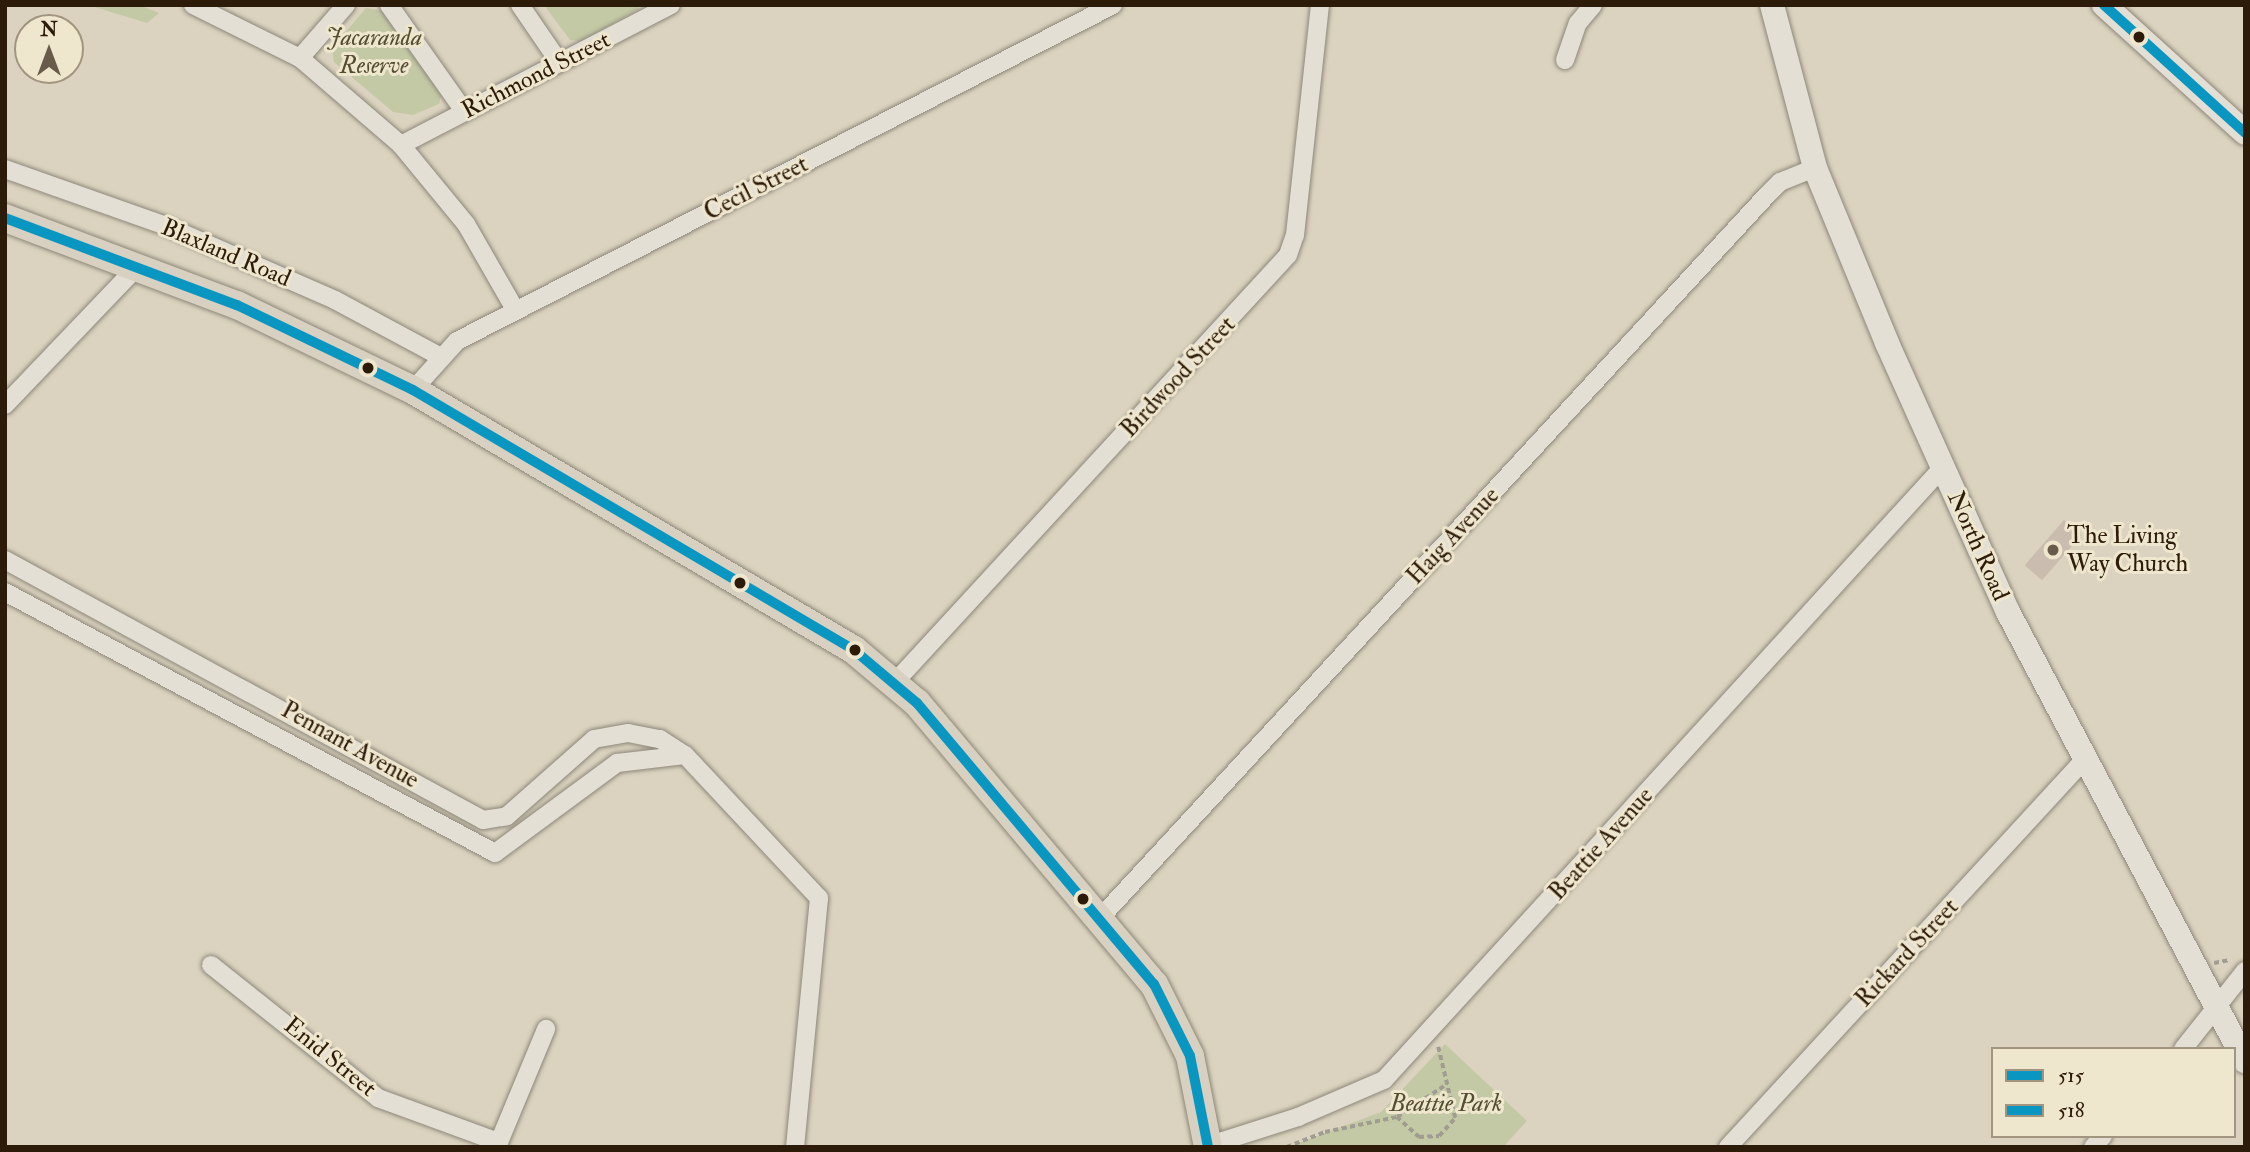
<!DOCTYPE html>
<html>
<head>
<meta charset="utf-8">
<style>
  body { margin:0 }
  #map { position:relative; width:2250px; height:1152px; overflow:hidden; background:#dbd3bf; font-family:"IM FELL Double Pica",serif }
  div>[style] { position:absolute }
  .green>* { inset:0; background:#c4c9a5 }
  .building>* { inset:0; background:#cabcae; transform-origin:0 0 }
  .path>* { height:3.5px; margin-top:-1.75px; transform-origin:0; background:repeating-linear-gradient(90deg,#a09c92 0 5px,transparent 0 8.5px) }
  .roads { filter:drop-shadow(0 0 2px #8d877a) drop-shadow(0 0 2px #8d877a) }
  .street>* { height:18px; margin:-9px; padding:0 9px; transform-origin:9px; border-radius:9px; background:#e3dfd5 }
  .secondary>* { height:24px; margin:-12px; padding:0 12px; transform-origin:12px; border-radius:12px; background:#e3dfd5 }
  .primary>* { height:28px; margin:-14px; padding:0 14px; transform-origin:14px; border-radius:14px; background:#d8d0c0 }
  .bus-1>* { height:10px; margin:-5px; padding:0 5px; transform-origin:5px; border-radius:5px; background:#0996c1 }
  .bus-2>* { height:10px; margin:-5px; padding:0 5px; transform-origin:5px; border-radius:5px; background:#0996c1 }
  .dots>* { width:19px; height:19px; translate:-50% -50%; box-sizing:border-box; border:4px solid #efe6ce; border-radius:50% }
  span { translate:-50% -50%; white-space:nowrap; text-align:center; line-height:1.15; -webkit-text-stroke:6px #efe6ce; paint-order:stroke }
  .park-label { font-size:24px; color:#544d31; font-style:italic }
  .street-label { font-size:24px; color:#2c1b09 }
  .poi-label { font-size:24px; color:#2c1b09 }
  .left { translate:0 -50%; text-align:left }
  .frame { position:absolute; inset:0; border:7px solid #2c1b09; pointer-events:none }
  .legend { position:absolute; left:1991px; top:1047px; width:245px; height:91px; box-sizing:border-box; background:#efe6ce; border:2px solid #a1957f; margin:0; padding:9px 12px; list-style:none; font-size:21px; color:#2c1b09 }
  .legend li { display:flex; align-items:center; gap:14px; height:35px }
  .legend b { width:35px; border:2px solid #a1957f }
  .north { position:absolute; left:14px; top:14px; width:70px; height:70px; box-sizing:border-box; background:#efe6ce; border:2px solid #a1957f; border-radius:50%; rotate:0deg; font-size:19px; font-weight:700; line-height:28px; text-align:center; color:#2c1b09 }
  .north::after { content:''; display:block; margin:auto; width:24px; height:32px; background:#695b49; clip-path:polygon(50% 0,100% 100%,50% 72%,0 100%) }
</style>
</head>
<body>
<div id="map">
  <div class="green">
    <i style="clip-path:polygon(88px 5px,139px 5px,159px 13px,147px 23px)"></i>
    <i style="clip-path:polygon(544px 5px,637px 5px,639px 9px,582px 41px,570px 40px)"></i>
    <i style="clip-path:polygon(366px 8px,384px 11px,443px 88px,439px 104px,413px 115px,393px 112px,334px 62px,332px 48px)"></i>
    <i style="clip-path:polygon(1445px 1044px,1527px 1121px,1503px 1147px,1288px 1147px,1381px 1112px)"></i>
  </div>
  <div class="building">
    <i style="left:2064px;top:520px;width:23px;height:60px;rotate:41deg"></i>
  </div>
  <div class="path">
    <i style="left:2214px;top:963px;width:16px;rotate:-11deg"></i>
    <i style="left:1397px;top:1117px;width:60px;rotate:-33.4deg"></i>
    <i style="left:1287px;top:1147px;width:41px;rotate:-21.5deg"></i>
    <i style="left:1325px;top:1132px;width:74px;rotate:-11.8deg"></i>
    <i style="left:1397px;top:1117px;width:30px;rotate:42deg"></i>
    <i style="left:1419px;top:1137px;width:20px;rotate:-3deg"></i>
    <i style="left:1439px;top:1136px;width:24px;rotate:-48deg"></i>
    <i style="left:1455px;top:1118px;width:73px;rotate:-103.5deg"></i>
  </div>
  <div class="roads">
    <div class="street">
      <i style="left:193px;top:5px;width:119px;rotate:26.4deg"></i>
      <i style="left:300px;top:58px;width:133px;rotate:40.7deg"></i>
      <i style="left:401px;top:145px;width:102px;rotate:50.6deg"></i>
      <i style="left:466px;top:224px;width:100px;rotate:60.1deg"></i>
      <i style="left:389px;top:5px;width:130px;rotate:54.7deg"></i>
      <i style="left:520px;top:5px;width:69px;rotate:55.6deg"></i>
      <i style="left:300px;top:58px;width:70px;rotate:-49deg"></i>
      <i style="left:1565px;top:60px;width:39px;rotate:-71deg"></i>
      <i style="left:1578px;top:23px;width:23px;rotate:-50deg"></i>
      <i style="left:401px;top:145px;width:304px;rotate:-27.4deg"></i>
      <i style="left:5px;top:169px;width:171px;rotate:19.5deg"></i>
      <i style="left:166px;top:226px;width:184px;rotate:23.6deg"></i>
      <i style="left:335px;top:300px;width:118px;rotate:28.3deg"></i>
      <i style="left:413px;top:390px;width:66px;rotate:-48.1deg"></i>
      <i style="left:457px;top:341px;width:737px;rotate:-27.12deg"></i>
      <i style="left:5px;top:405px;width:194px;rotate:-46.3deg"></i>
      <i style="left:5px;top:560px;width:544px;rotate:28.54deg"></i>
      <i style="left:483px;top:820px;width:24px;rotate:-9deg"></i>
      <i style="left:507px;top:816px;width:116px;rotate:-41.5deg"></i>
      <i style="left:594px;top:739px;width:35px;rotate:-10deg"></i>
      <i style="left:628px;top:733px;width:33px;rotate:11deg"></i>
      <i style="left:660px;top:739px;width:30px;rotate:33deg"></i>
      <i style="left:685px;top:755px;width:196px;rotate:46.9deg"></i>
      <i style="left:819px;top:898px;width:250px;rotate:95.5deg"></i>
      <i style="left:5px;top:592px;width:555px;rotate:28.04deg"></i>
      <i style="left:495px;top:853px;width:152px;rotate:-36.4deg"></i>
      <i style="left:617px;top:763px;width:68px;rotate:-6.7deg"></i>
      <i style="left:895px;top:682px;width:580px;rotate:-47.37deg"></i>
      <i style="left:1288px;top:255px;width:21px;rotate:-71deg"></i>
      <i style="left:1295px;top:235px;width:231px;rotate:-83.8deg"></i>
      <i style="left:1101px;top:917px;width:981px;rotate:-47.31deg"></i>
      <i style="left:1766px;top:196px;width:20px;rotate:-45deg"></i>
      <i style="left:1780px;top:182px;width:38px;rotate:-22deg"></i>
      <i style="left:211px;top:965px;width:213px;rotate:38.5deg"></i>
      <i style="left:378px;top:1098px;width:128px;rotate:20.1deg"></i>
      <i style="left:2183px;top:1049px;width:100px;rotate:-51.5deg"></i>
      <i style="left:1207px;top:1146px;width:96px;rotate:-17.7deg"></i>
      <i style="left:1298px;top:1117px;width:94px;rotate:-23.3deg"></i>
      <i style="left:1384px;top:1080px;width:830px;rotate:-47.64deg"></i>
      <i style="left:497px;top:1147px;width:128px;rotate:-67.4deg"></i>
      <i style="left:1728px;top:1147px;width:527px;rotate:-47.38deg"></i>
      <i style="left:2093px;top:1147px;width:15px;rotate:-48deg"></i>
    </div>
    <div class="secondary">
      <i style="left:1772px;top:5px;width:169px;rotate:75.2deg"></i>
      <i style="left:1815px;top:168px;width:189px;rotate:67.6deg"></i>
      <i style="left:1887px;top:343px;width:295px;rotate:65.8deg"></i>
      <i style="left:2008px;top:612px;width:508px;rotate:62.17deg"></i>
      <i style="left:2104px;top:5px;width:190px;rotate:42.2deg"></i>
    </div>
    <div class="primary">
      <i style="left:5px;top:218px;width:248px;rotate:20.6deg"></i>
      <i style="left:237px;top:305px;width:195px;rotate:25.8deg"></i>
      <i style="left:413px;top:390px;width:512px;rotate:30.52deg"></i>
      <i style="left:854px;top:650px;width:82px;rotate:40.1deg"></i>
      <i style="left:917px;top:703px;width:368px;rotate:49.9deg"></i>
      <i style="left:1154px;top:984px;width:80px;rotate:63.4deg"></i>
      <i style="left:1190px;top:1056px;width:93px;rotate:78.8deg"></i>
    </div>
  </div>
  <div class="bus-1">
    <i style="left:5px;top:218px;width:248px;rotate:20.6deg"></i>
    <i style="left:237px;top:305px;width:195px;rotate:25.8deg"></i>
    <i style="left:413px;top:390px;width:512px;rotate:30.52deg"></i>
    <i style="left:854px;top:650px;width:82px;rotate:40.1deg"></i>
    <i style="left:917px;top:703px;width:368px;rotate:49.9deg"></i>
    <i style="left:1154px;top:984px;width:80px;rotate:63.4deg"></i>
    <i style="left:1190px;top:1056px;width:93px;rotate:78.8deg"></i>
  </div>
  <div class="bus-2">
    <i style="left:2104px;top:5px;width:190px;rotate:42.2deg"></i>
  </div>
  <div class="dots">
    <i style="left:2139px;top:37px;background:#2c1b09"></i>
    <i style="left:368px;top:368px;background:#2c1b09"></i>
    <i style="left:2053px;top:550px;background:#695b49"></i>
    <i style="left:740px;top:583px;background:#2c1b09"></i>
    <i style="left:855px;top:650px;background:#2c1b09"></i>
    <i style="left:1083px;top:899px;background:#2c1b09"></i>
  </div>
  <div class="park-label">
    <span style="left:374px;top:52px">Jacaranda<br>Reserve</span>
    <span style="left:1446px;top:1104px">Beattie Park</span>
  </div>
  <div class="street-label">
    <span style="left:536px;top:75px;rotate:-27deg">Richmond Street</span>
    <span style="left:756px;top:188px;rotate:-27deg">Cecil Street</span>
    <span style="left:226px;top:253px;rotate:23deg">Blaxland Road</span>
    <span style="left:1178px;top:377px;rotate:-47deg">Birdwood Street</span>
    <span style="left:1453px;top:536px;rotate:-47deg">Haig Avenue</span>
    <span style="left:1978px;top:546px;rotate:66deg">North Road</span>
    <span style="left:350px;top:745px;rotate:29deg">Pennant Avenue</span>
    <span style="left:1601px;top:844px;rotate:-48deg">Beattie Avenue</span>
    <span style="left:1907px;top:953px;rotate:-47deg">Rickard Street</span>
    <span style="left:330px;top:1057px;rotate:39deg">Enid Street</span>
  </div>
  <div class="poi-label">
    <span class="left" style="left:2067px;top:550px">The Living<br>Way Church</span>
  </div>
  <div class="frame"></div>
  <ul class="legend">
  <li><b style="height:9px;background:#0996c1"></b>515</li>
  <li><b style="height:9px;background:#0996c1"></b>518</li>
  </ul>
  <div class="north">N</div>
</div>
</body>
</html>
